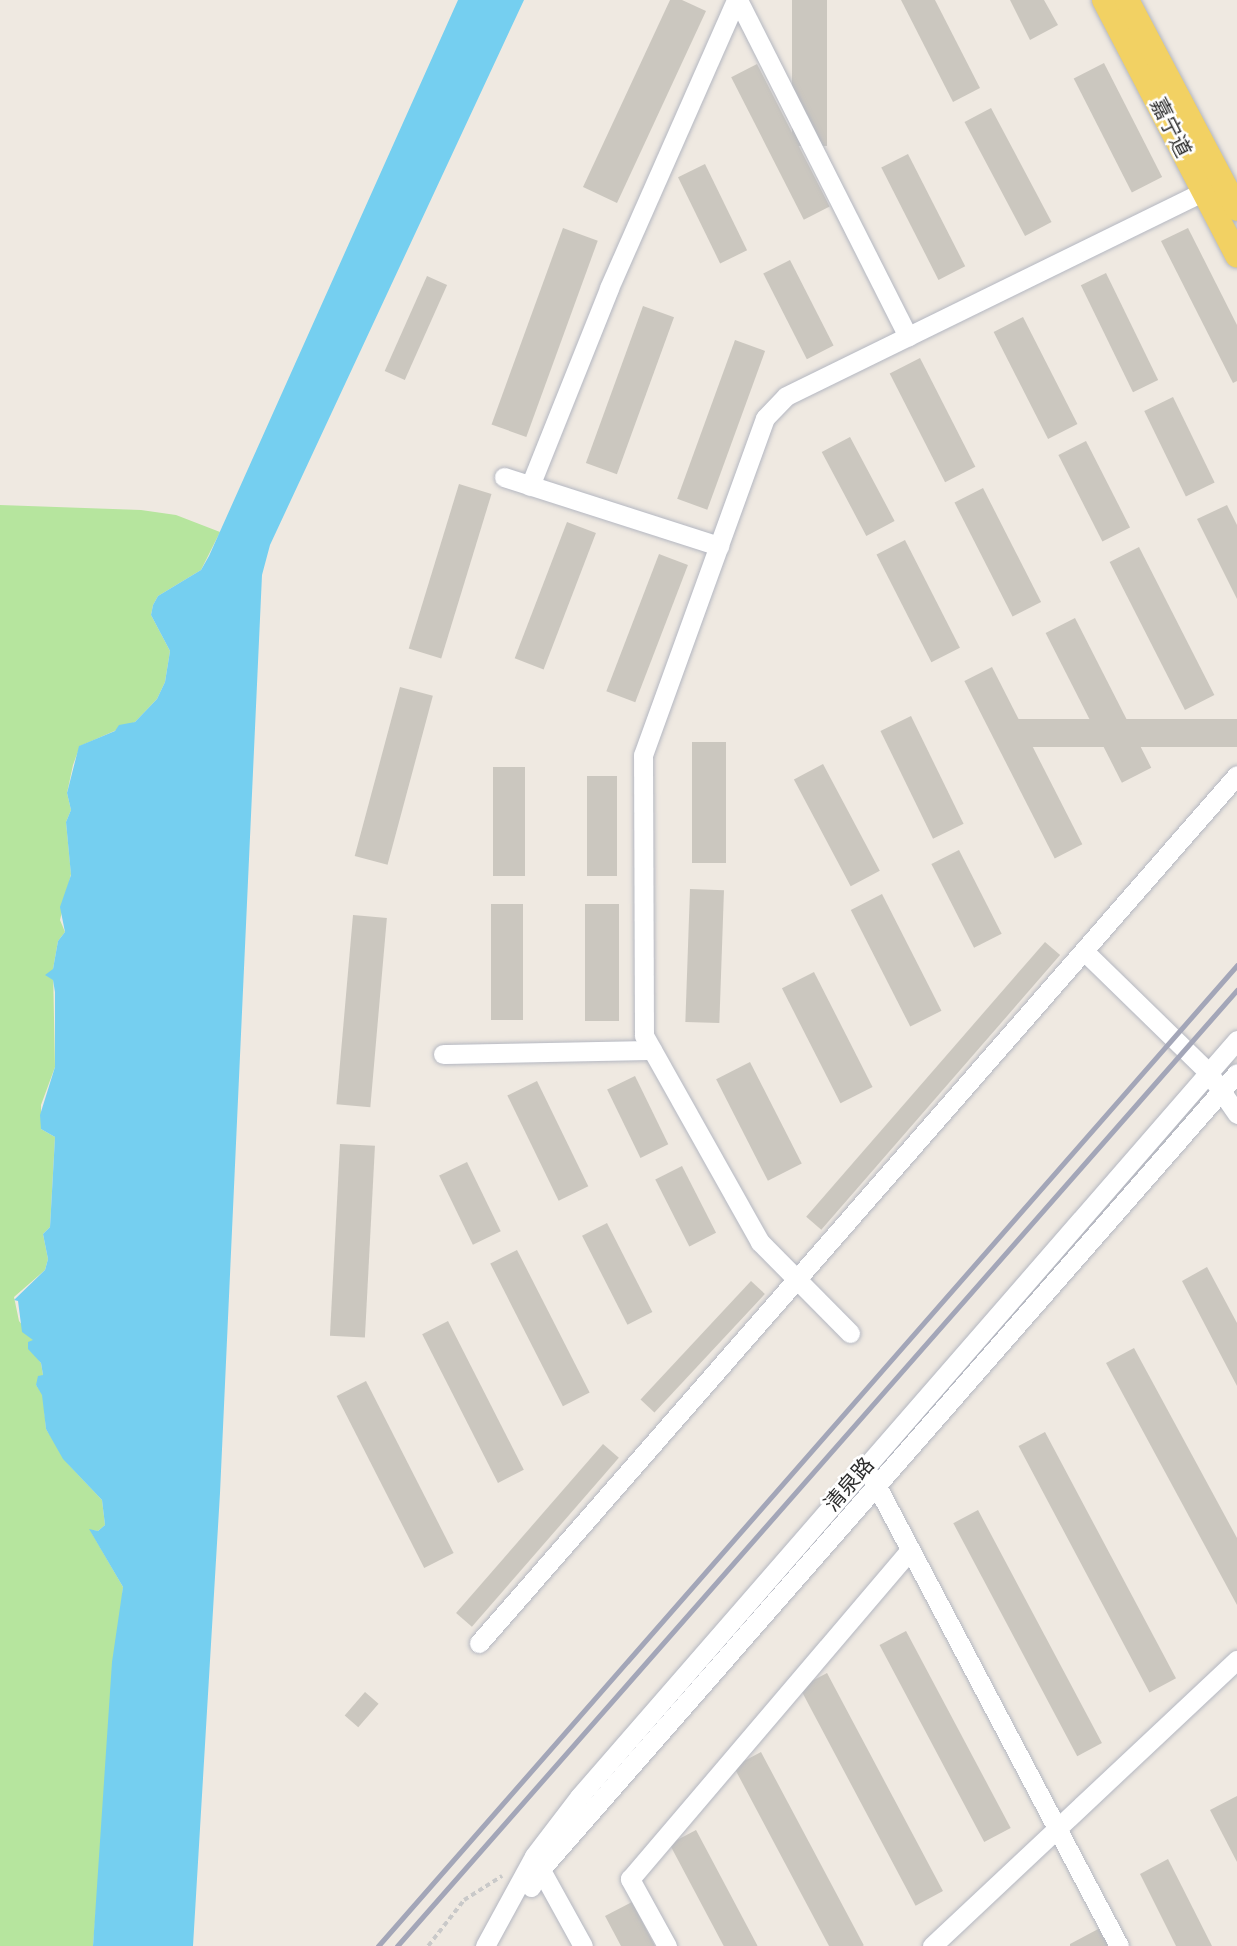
<!DOCTYPE html>
<html>
<head>
<meta charset="utf-8">
<style>
  body { margin:0 }
  #map { position:relative; width:1237px; height:1946px; overflow:hidden; background:#efe9e1; font-family:"Sofia Sans Condensed","Noto Sans SC",sans-serif }
  div>[style] { position:absolute }
  .green>* { inset:0; background:#b6e59e }
  .water>* { inset:0; background:#75cff0 }
  .building>* { inset:0; background:#cbc7bf; transform-origin:0 0 }
  .path>* { height:3.5px; margin-top:-1.75px; transform-origin:0; background:repeating-linear-gradient(90deg,#c9c9c9 0 5px,transparent 0 8.5px) }
  .roads { filter:drop-shadow(0 0 2px #b4b7c1) drop-shadow(0 0 2px #b4b7c1) }
  .minor>* { height:19px; margin:-9.5px; padding:0 9.5px; transform-origin:9.5px; border-radius:9.5px; background:#fff }
  .major>* { height:24px; margin:-12px; padding:0 12px; transform-origin:12px; border-radius:12px; background:#f2d163 }
  .rail>* { height:5px; margin:-2.5px; padding:0 2.5px; transform-origin:2.5px; border-radius:2.5px; background:#a3a6b8 }
  span { translate:-50% -50%; white-space:nowrap; text-align:center; line-height:1.15; -webkit-text-stroke:5px #fff; paint-order:stroke }
  .street-label { font-size:21px; color:#2e2e2e }
</style>
</head>
<body>
<div id="map">
  <div class="green">
    <i style="clip-path:polygon(0 505px,141px 510px,176px 515px,220px 532px,201px 570px,158px 596px,153px 605px,151px 615px,170px 651px,165px 682px,157px 699px,135px 722px,80px 746px,73px 765px,67px 793px,71px 810px,66px 822px,71px 874px,60px 920px,65px 932px,58px 941px,53px 969px,55px 1067px,41px 1105px,41px 1129px,55px 1137px,50px 1227px,43px 1234px,48px 1259px,45px 1270px,14px 1297px,19px 1321px,34px 1340px,31px 1350px,41px 1363px,43px 1375px,36px 1385px,43px 1395px,46px 1429px,69px 1465px,102px 1500px,105px 1525px,98px 1531px,90px 1530px,123px 1587px,93px 1946px,0 1946px)"></i>
  </div>
  <div class="water">
    <i style="clip-path:polygon(458px 0,524px 0,270px 545px,262px 575px,220px 1493px,193px 1946px,93px 1946px,112px 1662px,123px 1587px,89px 1529px,98px 1531px,105px 1525px,102px 1500px,63px 1459px,46px 1429px,42px 1395px,36px 1385px,38px 1376px,43px 1375px,41px 1363px,28px 1349px,28px 1342px,33px 1340px,22px 1332px,18px 1301px,14px 1300px,45px 1270px,48px 1259px,43px 1234px,50px 1227px,55px 1137px,41px 1129px,40px 1115px,55px 1067px,55px 992px,53px 980px,45px 975px,53px 969px,58px 941px,65px 932px,60px 907px,71px 875px,66px 822px,71px 810px,67px 793px,79px 746px,115px 731px,119px 725px,135px 722px,157px 699px,165px 682px,170px 651px,151px 615px,153px 605px,158px 596px,201px 570px,209px 556px)"></i>
  </div>
  <div class="building">
    <i style="clip-path:polygon(670px 0,682px 0,706px 11px,617px 203px,583px 187px)"></i>
    <i style="left:792px;top:0;width:35px;height:146px"></i>
    <i style="clip-path:polygon(901px 0,935px 0,980px 88px,953px 102px)"></i>
    <i style="clip-path:polygon(1010px 0,1044px 0,1058px 25px,1030px 40px)"></i>
    <i style="left:1104px;top:63px;width:128px;height:34px;rotate:63deg"></i>
    <i style="left:757px;top:64px;width:160px;height:29px;rotate:63deg"></i>
    <i style="left:991px;top:108px;width:129px;height:30px;rotate:62deg"></i>
    <i style="left:908px;top:154px;width:126px;height:30px;rotate:63deg"></i>
    <i style="left:705px;top:164px;width:96px;height:30px;rotate:64deg"></i>
    <i style="left:563px;top:228px;width:37px;height:209px;rotate:20deg"></i>
    <i style="clip-path:polygon(1188px 228px,1237px 325px,1237px 381px,1233px 383px,1161px 241px)"></i>
    <i style="left:790px;top:260px;width:96px;height:30px;rotate:63deg"></i>
    <i style="left:1106px;top:273px;width:119px;height:28px;rotate:64deg"></i>
    <i style="left:427px;top:276px;width:22px;height:104px;rotate:24deg"></i>
    <i style="left:643px;top:306px;width:33px;height:167px;rotate:20deg"></i>
    <i style="left:1023px;top:317px;width:120px;height:33px;rotate:63deg"></i>
    <i style="left:735px;top:340px;width:32px;height:169px;rotate:20deg"></i>
    <i style="left:920px;top:358px;width:122px;height:34px;rotate:63deg"></i>
    <i style="left:1173px;top:397px;width:95px;height:32px;rotate:64deg"></i>
    <i style="left:850px;top:437px;width:95px;height:32px;rotate:62deg"></i>
    <i style="left:1086px;top:441px;width:97px;height:31px;rotate:63deg"></i>
    <i style="left:459px;top:484px;width:34px;height:172px;rotate:17deg"></i>
    <i style="left:983px;top:488px;width:128px;height:32px;rotate:63deg"></i>
    <i style="clip-path:polygon(1227px 505px,1237px 525px,1237px 599px,1197px 519px)"></i>
    <i style="left:567px;top:522px;width:31px;height:146px;rotate:21deg"></i>
    <i style="left:905px;top:540px;width:121px;height:32px;rotate:63deg"></i>
    <i style="left:1139px;top:547px;width:166px;height:33px;rotate:63deg"></i>
    <i style="left:659px;top:554px;width:31px;height:147px;rotate:21deg"></i>
    <i style="left:1075px;top:618px;width:168px;height:33px;rotate:63deg"></i>
    <i style="left:992px;top:667px;width:199px;height:31px;rotate:63deg"></i>
    <i style="left:400px;top:687px;width:34px;height:175px;rotate:15deg"></i>
    <i style="left:911px;top:716px;width:120px;height:34px;rotate:64deg"></i>
    <i style="left:1237px;top:719px;width:28px;height:236px;rotate:90deg"></i>
    <i style="left:692px;top:742px;width:34px;height:121px"></i>
    <i style="left:823px;top:764px;width:121px;height:33px;rotate:62deg"></i>
    <i style="left:493px;top:767px;width:32px;height:109px"></i>
    <i style="left:587px;top:776px;width:30px;height:100px"></i>
    <i style="left:959px;top:850px;width:94px;height:31px;rotate:63deg"></i>
    <i style="left:690px;top:889px;width:34px;height:133px;rotate:2deg"></i>
    <i style="left:882px;top:894px;width:131px;height:35px;rotate:63deg"></i>
    <i style="left:491px;top:904px;width:32px;height:116px"></i>
    <i style="left:585px;top:904px;width:34px;height:117px"></i>
    <i style="left:353px;top:915px;width:34px;height:190px;rotate:5deg"></i>
    <i style="left:1045px;top:942px;width:20px;height:364px;rotate:41deg"></i>
    <i style="left:814px;top:972px;width:129px;height:36px;rotate:63deg"></i>
    <i style="left:750px;top:1062px;width:114px;height:38px;rotate:63deg"></i>
    <i style="left:635px;top:1076px;width:76px;height:31px;rotate:64deg"></i>
    <i style="left:537px;top:1081px;width:117px;height:33px;rotate:64deg"></i>
    <i style="left:340px;top:1144px;width:35px;height:192px;rotate:3deg"></i>
    <i style="left:467px;top:1162px;width:77px;height:31px;rotate:64deg"></i>
    <i style="left:682px;top:1166px;width:75px;height:30px;rotate:63deg"></i>
    <i style="left:607px;top:1223px;width:100px;height:28px;rotate:63deg"></i>
    <i style="left:517px;top:1250px;width:160px;height:30px;rotate:63deg"></i>
    <i style="clip-path:polygon(1207px 1267px,1237px 1323px,1237px 1386px,1182px 1281px)"></i>
    <i style="left:751px;top:1281px;width:19px;height:162px;rotate:43deg"></i>
    <i style="left:448px;top:1321px;width:167px;height:29px;rotate:63deg"></i>
    <i style="clip-path:polygon(1134px 1348px,1237px 1538px,1237px 1605px,1106px 1363px)"></i>
    <i style="left:366px;top:1381px;width:193px;height:33px;rotate:63deg"></i>
    <i style="left:1045px;top:1432px;width:279px;height:30px;rotate:62deg"></i>
    <i style="left:603px;top:1444px;width:21px;height:224px;rotate:41deg"></i>
    <i style="left:978px;top:1510px;width:264px;height:28px;rotate:62deg"></i>
    <i style="left:906px;top:1631px;width:223px;height:30px;rotate:62deg"></i>
    <i style="left:827px;top:1673px;width:247px;height:31px;rotate:62deg"></i>
    <i style="left:365px;top:1692px;width:18px;height:31px;rotate:41deg"></i>
    <i style="left:761px;top:1752px;width:219px;height:31px;rotate:62deg"></i>
    <i style="clip-path:polygon(1237px 1796px,1237px 1862px,1210px 1810px)"></i>
    <i style="left:696px;top:1830px;width:131px;height:30px;rotate:62deg"></i>
    <i style="clip-path:polygon(1168px 1859px,1212px 1946px,1176px 1946px,1140px 1874px)"></i>
    <i style="clip-path:polygon(632px 1902px,655px 1946px,621px 1946px,605px 1916px)"></i>
    <i style="clip-path:polygon(1102px 1927px,1111px 1946px,1070px 1946px,1070px 1944px)"></i>
  </div>
  <div class="path">
    <i style="left:428px;top:1946px;width:58px;rotate:-52deg"></i>
    <i style="left:464px;top:1900px;width:45px;rotate:-32.3deg"></i>
  </div>
  <div class="roads">
    <div class="minor">
      <i style="left:738px;top:0;width:377px;rotate:63.2deg"></i>
      <i style="left:504px;top:477px;width:226px;rotate:17.8deg"></i>
      <i style="left:530px;top:486px;width:213px;rotate:-68.2deg"></i>
      <i style="left:609px;top:288px;width:315px;rotate:-66.2deg"></i>
      <i style="left:1084px;top:951px;width:173px;rotate:44.3deg"></i>
      <i style="left:1208px;top:1072px;width:51px;rotate:55.4deg"></i>
      <i style="left:443px;top:1054px;width:209px;rotate:-1.1deg"></i>
      <i style="left:850px;top:1333px;width:128px;rotate:-134.7deg"></i>
      <i style="left:760px;top:1242px;width:237px;rotate:-119.3deg"></i>
      <i style="left:644px;top:1035px;width:280px;rotate:-90.2deg"></i>
      <i style="left:643px;top:755px;width:358px;rotate:-70.1deg"></i>
      <i style="left:765px;top:418px;width:30px;rotate:-46deg"></i>
      <i style="left:786px;top:396px;width:478px;rotate:-26.1deg"></i>
      <i style="left:872px;top:1477px;width:530px;rotate:62.23deg"></i>
      <i style="left:479px;top:1643px;width:1152px;rotate:-48.87deg"></i>
      <i style="left:536px;top:1861px;width:97px;rotate:61.1deg"></i>
      <i style="left:531px;top:1887px;width:21px;rotate:-61deg"></i>
      <i style="left:541px;top:1869px;width:1057px;rotate:-48.83deg"></i>
      <i style="left:485px;top:1946px;width:102px;rotate:-61.4deg"></i>
      <i style="left:534px;top:1856px;width:74px;rotate:-52.7deg"></i>
      <i style="left:579px;top:1797px;width:1003px;rotate:-49deg"></i>
      <i style="left:667px;top:1946px;width:77px;rotate:-118.9deg"></i>
      <i style="left:630px;top:1879px;width:432px;rotate:-49.6deg"></i>
      <i style="left:932px;top:1946px;width:418px;rotate:-43.2deg"></i>
    </div>
    <div class="major">
      <i style="left:1104px;top:0;width:288px;rotate:62.5deg"></i>
      <i style="left:1127px;top:0;width:236px;rotate:62.2deg"></i>
    </div>
  </div>
  <div class="rail">
    <i style="left:378px;top:1946px;width:1304px;rotate:-48.79deg"></i>
    <i style="left:397px;top:1946px;width:1273px;rotate:-48.7deg"></i>
  </div>
  <div class="street-label">
    <span style="left:1170px;top:128px;rotate:63deg">嘉宁道</span>
    <span style="left:850px;top:1485px;rotate:-49deg">清泉路</span>
  </div>
</div>
</body>
</html>
